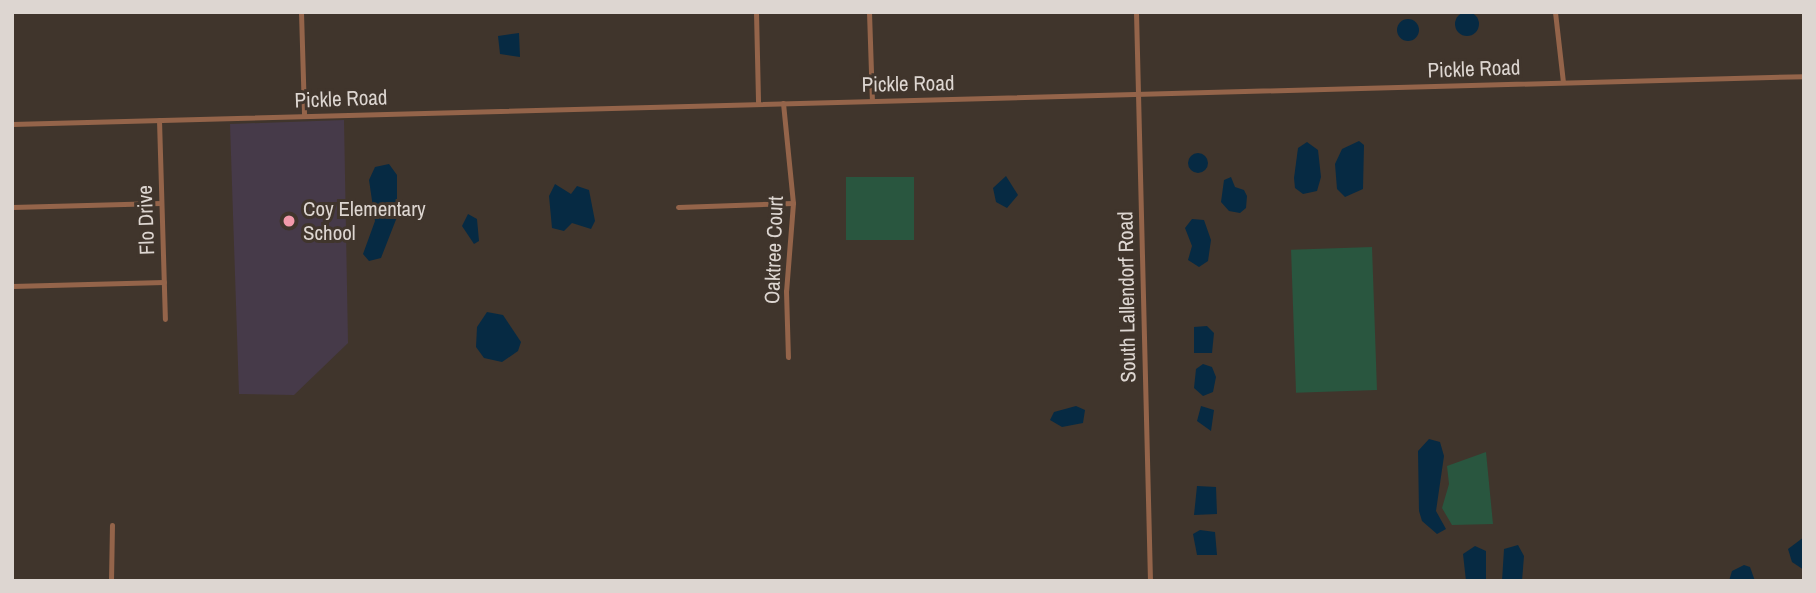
<!DOCTYPE html>
<html>
<head>
<meta charset="utf-8">
<style>
  body { margin:0 }
  #map { position:relative; width:1816px; height:593px; overflow:hidden; background:#40352c; font-family:"Archivo Narrow",sans-serif }
  div>[style] { position:absolute }
  .education>* { inset:0; background:#463a49 }
  .green>* { inset:0; background:#29563f; transform-origin:0 0 }
  .water>* { inset:0; background:#062a43 }
  .round { border-radius:50% }
  .minor>* { height:5px; margin:-2.5px; padding:0 2.5px; transform-origin:2.5px; border-radius:2.5px; background:#94644a }
  .dots>* { width:19px; height:19px; translate:-50% -50%; box-sizing:border-box; border:4px solid #40352c; border-radius:50% }
  span { translate:-50% -50%; white-space:nowrap; text-align:center; line-height:1.15; -webkit-text-stroke:6px #40352c; paint-order:stroke }
  .street-label { font-size:21px; color:#ddd6d1 }
  .poi-label { font-size:21px; color:#ddd6d1 }
  .left { translate:0 -50%; text-align:left }
  .frame { position:absolute; inset:0; border:14px solid #ddd6d1; pointer-events:none }
</style>
</head>
<body>
<div id="map">
  <div class="education">
    <i style="clip-path:polygon(344px 120px,348px 343px,294px 395px,239px 394px,230px 124px)"></i>
  </div>
  <div class="green">
    <i style="left:914px;top:177px;width:63px;height:68px;rotate:90deg"></i>
    <i style="left:1372px;top:247px;width:143px;height:81px;rotate:88deg"></i>
    <i style="clip-path:polygon(1486px 452px,1493px 524px,1452px 525px,1442px 508px,1449px 484px,1447px 466px)"></i>
  </div>
  <div class="water">
    <i class="round" style="left:1455px;top:12px;width:24px;height:24px"></i>
    <i class="round" style="left:1397px;top:19px;width:22px;height:22px"></i>
    <i style="clip-path:polygon(519px 33px,520px 57px,500px 54px,498px 36px)"></i>
    <i style="clip-path:polygon(1359px 141px,1364px 145px,1363px 189px,1345px 197px,1337px 189px,1335px 164px,1342px 149px)"></i>
    <i style="clip-path:polygon(1307px 142px,1318px 150px,1321px 177px,1317px 191px,1303px 194px,1295px 188px,1294px 178px,1298px 148px)"></i>
    <i class="round" style="left:1188px;top:153px;width:20px;height:20px"></i>
    <i style="clip-path:polygon(389px 164px,397px 175px,397px 217px,381px 258px,369px 261px,363px 254px,375px 221px,369px 180px,375px 167px)"></i>
    <i style="clip-path:polygon(1006px 176px,1018px 195px,1007px 208px,996px 202px,993px 188px)"></i>
    <i style="clip-path:polygon(1231px 177px,1235px 187px,1244px 190px,1247px 196px,1246px 208px,1240px 213px,1229px 211px,1221px 202px,1224px 180px)"></i>
    <i style="clip-path:polygon(555px 184px,571px 194px,577px 186px,589px 190px,595px 221px,591px 229px,572px 223px,564px 231px,552px 228px,549px 196px)"></i>
    <i style="clip-path:polygon(468px 214px,477px 219px,479px 241px,474px 244px,462px 226px)"></i>
    <i style="clip-path:polygon(1192px 219px,1204px 220px,1211px 240px,1208px 261px,1199px 267px,1188px 260px,1192px 246px,1185px 228px)"></i>
    <i style="clip-path:polygon(487px 312px,503px 315px,521px 342px,518px 351px,502px 362px,484px 358px,476px 347px,477px 327px)"></i>
    <i style="clip-path:polygon(1207px 326px,1214px 333px,1212px 353px,1194px 353px,1194px 327px)"></i>
    <i style="clip-path:polygon(1203px 364px,1212px 367px,1216px 377px,1213px 392px,1203px 396px,1194px 388px,1196px 369px)"></i>
    <i style="clip-path:polygon(1076px 406px,1085px 410px,1083px 423px,1062px 427px,1050px 420px,1054px 412px)"></i>
    <i style="clip-path:polygon(1201px 406px,1214px 410px,1211px 431px,1197px 421px)"></i>
    <i style="clip-path:polygon(1429px 439px,1440px 442px,1444px 456px,1436px 511px,1446px 529px,1437px 534px,1422px 521px,1419px 511px,1418px 451px)"></i>
    <i style="clip-path:polygon(1197px 486px,1216px 487px,1217px 514px,1194px 515px)"></i>
    <i style="clip-path:polygon(1200px 530px,1215px 532px,1217px 555px,1197px 555px,1193px 534px)"></i>
    <i style="clip-path:polygon(1804px 537px,1804px 570px,1792px 562px,1788px 549px)"></i>
    <i style="clip-path:polygon(1518px 545px,1524px 556px,1522px 581px,1502px 581px,1504px 549px)"></i>
    <i style="clip-path:polygon(1475px 546px,1486px 551px,1486px 581px,1466px 581px,1463px 554px)"></i>
    <i style="clip-path:polygon(1744px 565px,1750px 567px,1755px 581px,1729px 581px,1732px 571px)"></i>
  </div>
  <div class="minor">
    <i style="left:301px;top:12px;width:104px;rotate:88.3deg"></i>
    <i style="left:756px;top:12px;width:91px;rotate:88.7deg"></i>
    <i style="left:869px;top:12px;width:89px;rotate:88.1deg"></i>
    <i style="left:1136px;top:12px;width:569px;rotate:88.59deg"></i>
    <i style="left:1555px;top:12px;width:70px;rotate:83.5deg"></i>
    <i style="left:783px;top:103px;width:100px;rotate:84.3deg"></i>
    <i style="left:793px;top:203px;width:88px;rotate:94.5deg"></i>
    <i style="left:786px;top:291px;width:66px;rotate:88.3deg"></i>
    <i style="left:159px;top:120px;width:199px;rotate:88.3deg"></i>
    <i style="left:12px;top:124px;width:1793px;rotate:-1.53deg"></i>
    <i style="left:12px;top:207px;width:149px;rotate:-1.5deg"></i>
    <i style="left:678px;top:207px;width:115px;rotate:-2deg"></i>
    <i style="left:12px;top:286px;width:152px;rotate:-1.5deg"></i>
    <i style="left:111px;top:581px;width:56px;rotate:-89deg"></i>
  </div>
  <div class="dots">
    <i style="left:289px;top:221px;background:#f39aab"></i>
  </div>
  <div class="street-label">
    <span style="left:1474px;top:69px;rotate:-2deg">Pickle Road</span>
    <span style="left:908px;top:84px;rotate:-1deg">Pickle Road</span>
    <span style="left:341px;top:99px;rotate:-2deg">Pickle Road</span>
    <span style="left:146px;top:220px;rotate:-92deg">Flo Drive</span>
    <span style="left:774px;top:250px;rotate:-88deg">Oaktree Court</span>
    <span style="left:1127px;top:297px;rotate:-91deg">South Lallendorf Road</span>
  </div>
  <div class="poi-label">
    <span class="left" style="left:303px;top:221px">Coy Elementary<br>School</span>
  </div>
  <div class="frame"></div>
</div>
</body>
</html>
